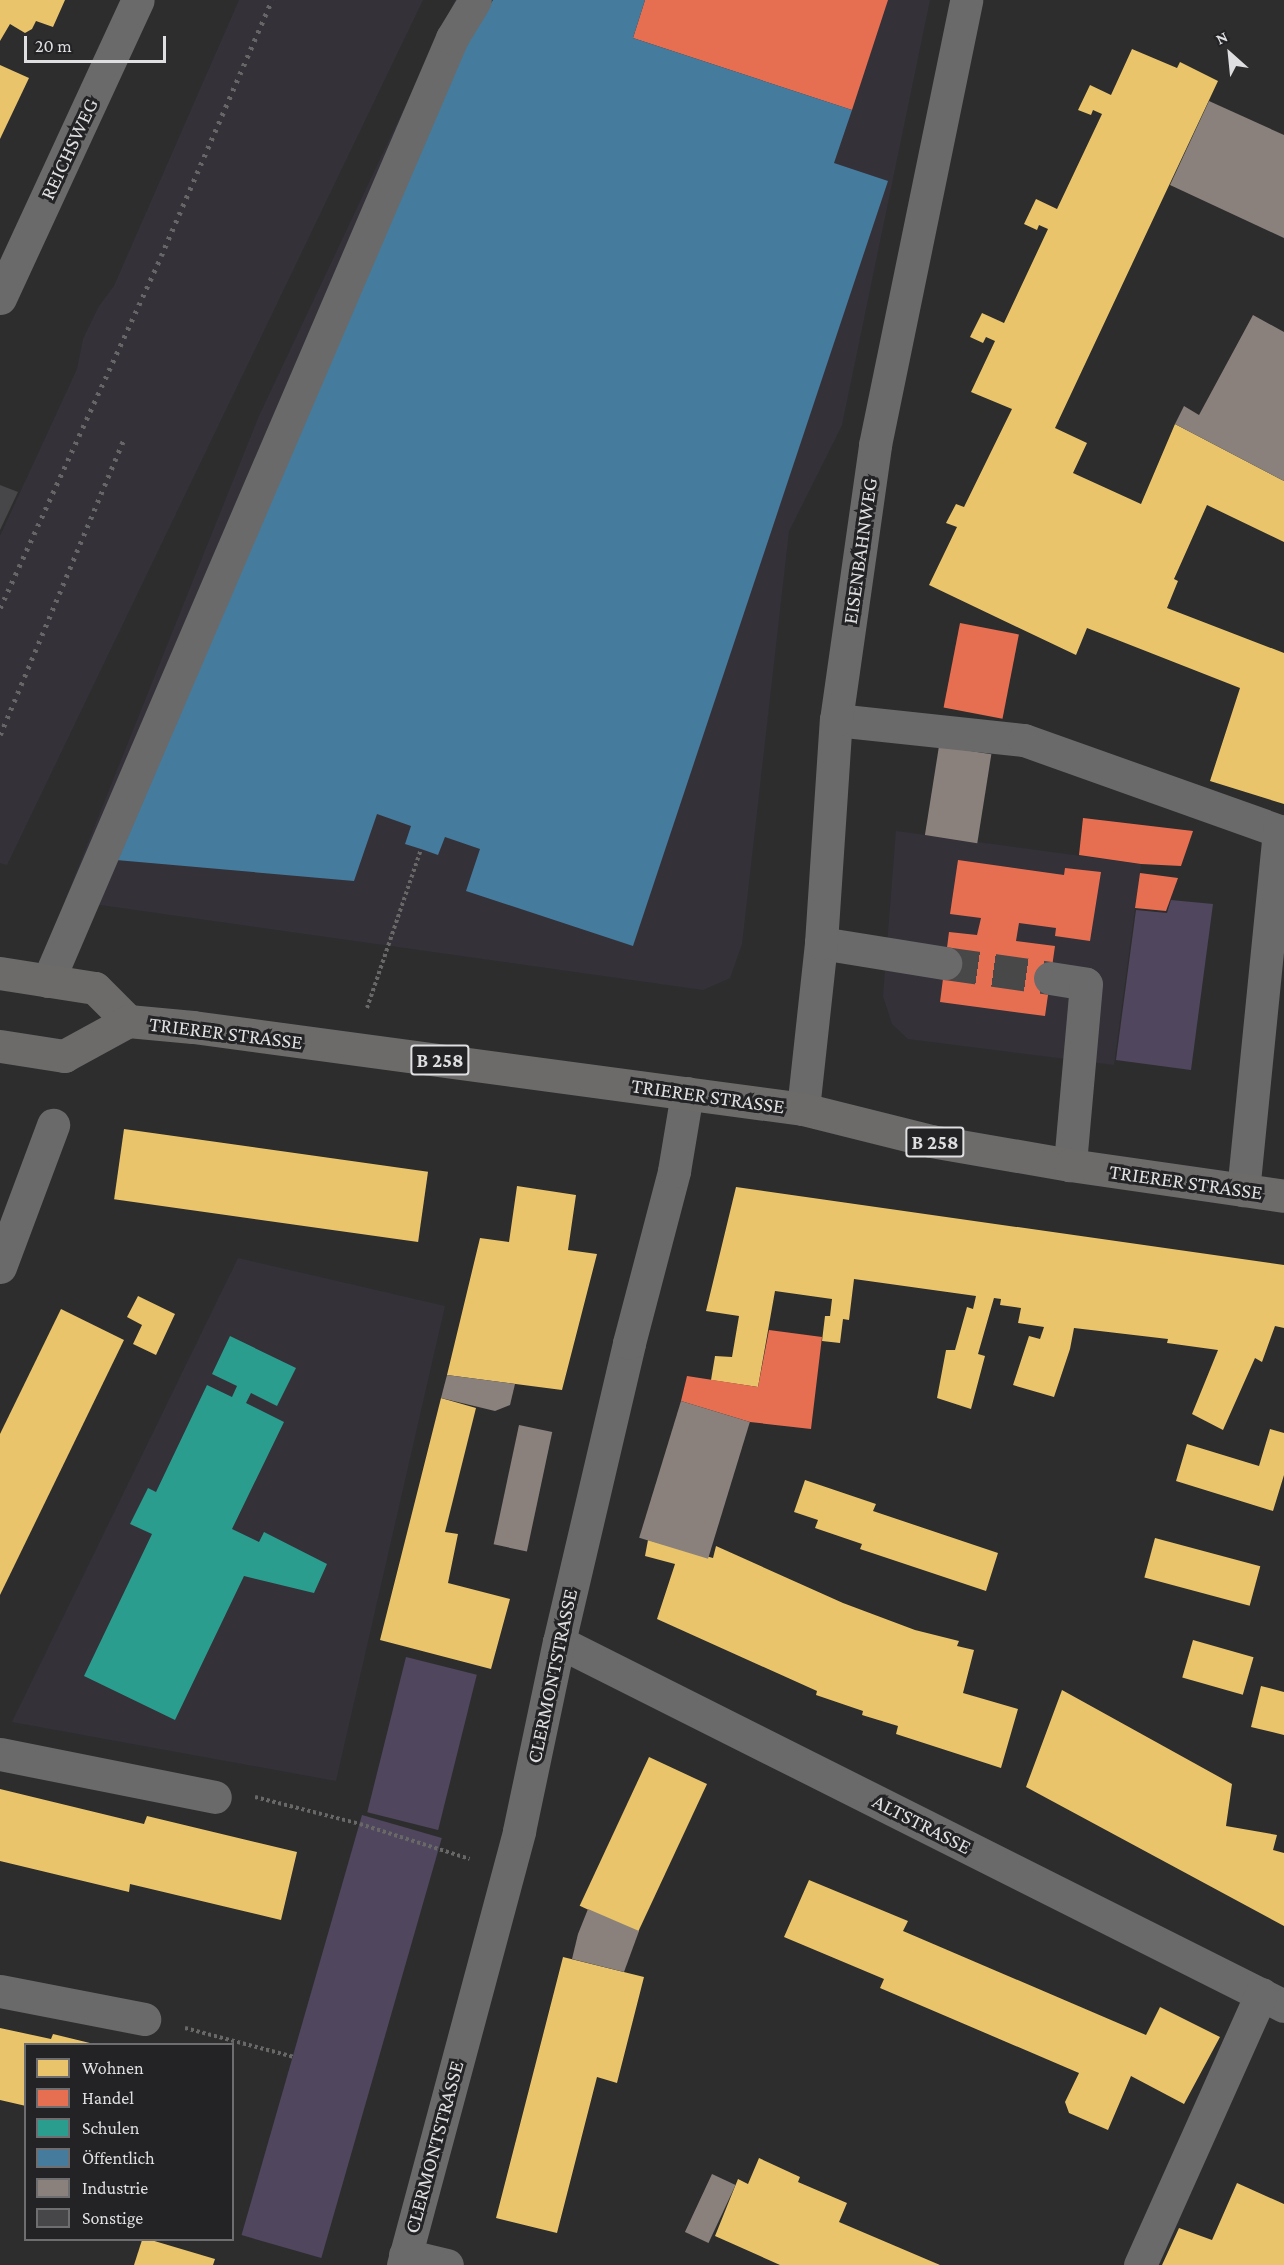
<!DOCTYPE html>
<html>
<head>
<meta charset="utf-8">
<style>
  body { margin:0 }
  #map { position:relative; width:1284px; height:2265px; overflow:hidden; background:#2d2d2e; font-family:"Crimson Pro",serif }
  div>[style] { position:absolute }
  .built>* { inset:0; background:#343139 }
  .green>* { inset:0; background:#50465e; transform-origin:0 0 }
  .homes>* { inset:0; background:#e9c46a; transform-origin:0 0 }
  .shops>* { inset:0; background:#e76f51; transform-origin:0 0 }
  .schools>* { inset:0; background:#2a9d8f }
  .public>* { inset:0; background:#457b9d }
  .industry>* { inset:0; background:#8a817c; transform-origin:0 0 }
  .building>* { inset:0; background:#474648 }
  .minor-tunnel>* { height:33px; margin-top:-16.5px; transform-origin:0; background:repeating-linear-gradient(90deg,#484849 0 33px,transparent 0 49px) }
  .path>* { height:4px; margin-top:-2px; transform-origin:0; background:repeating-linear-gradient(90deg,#686867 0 3px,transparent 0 6px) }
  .minor>* { height:33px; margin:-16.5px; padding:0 16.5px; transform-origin:16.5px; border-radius:16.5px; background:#6a6a6a }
  .major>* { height:33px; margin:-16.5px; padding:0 16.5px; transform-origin:16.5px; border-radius:16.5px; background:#6c6b6a }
  .rail>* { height:4.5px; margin-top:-2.25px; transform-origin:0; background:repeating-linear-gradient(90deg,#666 0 3px,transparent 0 9px) }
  span { translate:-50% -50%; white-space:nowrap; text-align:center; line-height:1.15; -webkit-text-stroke:6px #232225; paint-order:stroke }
  .shield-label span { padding:2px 4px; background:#232225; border:2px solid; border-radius:4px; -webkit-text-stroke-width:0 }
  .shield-label { font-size:20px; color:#dfdee0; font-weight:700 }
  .street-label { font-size:21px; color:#dfdee0 }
  .legend { position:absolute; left:24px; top:2043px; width:210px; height:198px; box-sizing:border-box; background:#232225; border:2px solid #6e6d70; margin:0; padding:8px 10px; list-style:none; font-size:18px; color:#dfdee0 }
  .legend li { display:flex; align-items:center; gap:12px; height:30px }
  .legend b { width:30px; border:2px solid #6e6d70 }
  .north { position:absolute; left:1200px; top:24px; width:60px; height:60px; -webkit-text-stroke:4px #232225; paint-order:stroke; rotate:333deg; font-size:16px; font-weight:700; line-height:24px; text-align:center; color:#dfdee0 }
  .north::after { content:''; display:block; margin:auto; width:21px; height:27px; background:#dfdee0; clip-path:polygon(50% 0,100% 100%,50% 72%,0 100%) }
  .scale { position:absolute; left:24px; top:36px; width:142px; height:27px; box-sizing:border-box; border:3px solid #dfdee0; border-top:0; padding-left:8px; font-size:18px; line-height:21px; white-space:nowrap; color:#dfdee0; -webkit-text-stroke:4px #232225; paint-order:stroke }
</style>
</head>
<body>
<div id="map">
  <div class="built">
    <i style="clip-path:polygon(239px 0,423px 0,7px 865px,0 863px,0 536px,77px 369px,83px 339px,99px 306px,114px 286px)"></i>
    <i style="clip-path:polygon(455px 0,930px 0,842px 425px,789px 531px,742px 944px,730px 978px,703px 990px,65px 900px,259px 416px)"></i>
    <i style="clip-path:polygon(896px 831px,1141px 864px,1114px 1065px,908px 1039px,892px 1024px,883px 996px)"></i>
    <i style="clip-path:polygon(238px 1258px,445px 1306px,336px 1781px,12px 1722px)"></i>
  </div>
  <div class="green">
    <i style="clip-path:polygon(1171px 900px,1213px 904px,1191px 1070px,1116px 1060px,1136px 910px,1167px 913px)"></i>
    <i style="left:406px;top:1657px;width:73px;height:160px;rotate:14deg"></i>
    <i style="left:362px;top:1815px;width:83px;height:437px;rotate:16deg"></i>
  </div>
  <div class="homes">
    <i style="clip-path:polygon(0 0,65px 0,53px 27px,36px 21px,32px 29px,25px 33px,10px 24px,0 41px)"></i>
    <i style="clip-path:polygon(1132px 49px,1177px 68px,1180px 62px,1218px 81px,1055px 428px,1087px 443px,1073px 473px,1141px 504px,1175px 424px,1284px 481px,1284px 542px,1207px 505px,1174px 579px,1178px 581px,1167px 608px,1284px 653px,1284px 804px,1210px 781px,1240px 688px,1087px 628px,1076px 655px,929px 585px,957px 527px,946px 523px,956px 504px,964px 507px,1012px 409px,971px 392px,995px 341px,986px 337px,983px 343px,970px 337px,982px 313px,1004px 323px,1048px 229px,1039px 225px,1037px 230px,1024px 224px,1036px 199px,1057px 209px,1102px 114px,1093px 110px,1091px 115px,1078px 110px,1090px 85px,1111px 95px)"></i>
    <i style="clip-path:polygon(0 65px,29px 78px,0 139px)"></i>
    <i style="left:124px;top:1129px;width:307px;height:71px;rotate:8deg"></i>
    <i style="clip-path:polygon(517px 1186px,576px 1195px,568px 1250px,597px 1254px,562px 1390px,447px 1375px,480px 1238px,509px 1242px)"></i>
    <i style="clip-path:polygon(736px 1187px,1284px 1265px,1284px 1328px,1275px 1326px,1262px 1362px,1255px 1358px,1223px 1430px,1192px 1414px,1218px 1350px,1167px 1343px,1168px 1339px,1074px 1328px,1070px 1349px,1054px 1397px,1013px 1385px,1029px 1336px,1040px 1339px,1044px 1327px,1018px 1323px,1021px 1308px,1000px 1305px,1001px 1299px,994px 1298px,978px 1354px,985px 1356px,971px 1409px,937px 1398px,946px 1350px,955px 1350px,967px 1307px,973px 1309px,976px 1296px,854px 1279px,849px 1320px,843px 1319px,840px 1343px,822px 1341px,825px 1316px,830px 1316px,832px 1299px,775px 1291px,758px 1387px,711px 1380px,715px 1356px,732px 1357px,739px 1316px,706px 1311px)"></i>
    <i style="clip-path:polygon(138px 1296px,175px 1314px,156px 1355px,133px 1344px,142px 1325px,127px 1317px)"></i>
    <i style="clip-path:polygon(61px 1309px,124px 1340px,0 1595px,0 1434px)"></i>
    <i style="clip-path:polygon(441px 1398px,476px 1408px,445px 1532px,458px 1534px,448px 1583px,510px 1599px,491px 1669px,380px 1640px)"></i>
    <i style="clip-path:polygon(1270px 1429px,1284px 1433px,1284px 1475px,1273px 1511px,1176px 1481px,1187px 1444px,1259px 1466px)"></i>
    <i style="clip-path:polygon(805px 1480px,876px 1504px,873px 1511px,998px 1553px,986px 1591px,860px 1549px,862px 1544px,815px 1528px,818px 1520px,794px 1512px)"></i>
    <i style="left:1155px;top:1538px;width:109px;height:41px;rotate:15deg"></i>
    <i style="clip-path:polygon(648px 1540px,713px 1558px,716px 1546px,843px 1603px,915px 1630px,959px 1641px,957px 1646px,974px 1650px,963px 1693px,1018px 1709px,1001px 1768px,896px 1734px,898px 1726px,862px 1715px,863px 1711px,816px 1695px,817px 1691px,657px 1619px,675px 1564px,645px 1556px)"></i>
    <i style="left:1193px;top:1640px;width:63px;height:39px;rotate:16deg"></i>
    <i style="clip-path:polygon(1261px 1686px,1284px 1692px,1284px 1735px,1251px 1727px)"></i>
    <i style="clip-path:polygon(1062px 1690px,1232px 1784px,1226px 1826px,1277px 1835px,1273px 1850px,1284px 1853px,1284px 1926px,1026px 1787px)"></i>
    <i style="left:649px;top:1757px;width:64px;height:164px;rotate:25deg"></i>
    <i style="clip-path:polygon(0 1789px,144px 1824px,147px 1816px,297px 1852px,281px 1920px,130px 1884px,129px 1892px,0 1861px)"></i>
    <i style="clip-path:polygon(809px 1880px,908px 1921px,903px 1931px,1146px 2035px,1160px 2007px,1220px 2037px,1184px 2104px,1131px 2076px,1108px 2130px,1069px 2113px,1065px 2102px,1079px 2073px,880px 1988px,884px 1979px,784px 1937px)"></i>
    <i style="clip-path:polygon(563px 1957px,644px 1977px,617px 2083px,597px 2077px,557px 2233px,496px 2218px)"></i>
    <i style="clip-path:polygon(0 2028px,51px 2039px,53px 2034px,94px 2044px,26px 2044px,26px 2106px,0 2100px)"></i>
    <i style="clip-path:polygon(759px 2158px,800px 2177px,798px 2182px,847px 2203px,839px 2222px,940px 2265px,780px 2265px,715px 2236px,738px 2179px,748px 2184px)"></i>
    <i style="clip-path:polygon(1237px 2183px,1284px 2204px,1284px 2265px,1162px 2265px,1179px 2228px,1212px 2240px)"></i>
    <i style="clip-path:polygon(142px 2240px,151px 2240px,215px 2259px,213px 2265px,134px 2265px)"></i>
  </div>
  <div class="shops">
    <i style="clip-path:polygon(645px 0,888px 0,852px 110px,633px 38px)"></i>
    <i style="left:960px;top:623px;width:60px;height:86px;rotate:11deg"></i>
    <i style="clip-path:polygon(1083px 818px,1193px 831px,1181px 866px,1141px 864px,1079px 855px)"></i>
    <i style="clip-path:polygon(958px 860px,1064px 875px,1065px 868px,1101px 872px,1090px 941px,1055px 936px,1056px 928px,1019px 923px,1016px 941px,1055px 946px,1045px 1016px,940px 1002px,949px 932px,977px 935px,981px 918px,950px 914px)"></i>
    <i style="clip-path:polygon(1140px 873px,1178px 878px,1166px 911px,1135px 908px)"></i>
    <i style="clip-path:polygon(769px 1330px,822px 1337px,811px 1429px,750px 1422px,681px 1401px,687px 1376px,758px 1387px)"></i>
  </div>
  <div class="schools">
    <i style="clip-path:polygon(230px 1336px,296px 1368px,277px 1406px,251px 1393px,246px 1403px,284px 1422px,232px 1529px,259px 1542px,264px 1532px,327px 1564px,314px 1593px,244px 1576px,175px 1720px,84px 1676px,152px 1534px,130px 1524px,148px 1488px,156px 1492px,207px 1385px,232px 1397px,237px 1386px,212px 1374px)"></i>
  </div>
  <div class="public">
    <i style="clip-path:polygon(493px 0,645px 0,633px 38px,852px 110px,834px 163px,888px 181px,633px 946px,466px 891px,480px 849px,445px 837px,438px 855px,421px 849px,405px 844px,411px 826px,377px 814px,354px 881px,116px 860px,468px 42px)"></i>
  </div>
  <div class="industry">
    <i style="clip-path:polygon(1209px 101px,1284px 135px,1284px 238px,1170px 185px)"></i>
    <i style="clip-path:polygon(1253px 315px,1284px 332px,1284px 481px,1175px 424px,1184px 406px,1199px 415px)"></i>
    <i style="left:939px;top:746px;width:53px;height:90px;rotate:9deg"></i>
    <i style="clip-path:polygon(447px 1375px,515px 1384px,510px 1405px,495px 1411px,441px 1398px)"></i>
    <i style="left:681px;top:1401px;width:72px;height:143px;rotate:17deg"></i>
    <i style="left:519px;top:1425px;width:34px;height:122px;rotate:12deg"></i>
    <i style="clip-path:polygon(588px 1909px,639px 1931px,624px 1972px,572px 1959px,578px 1934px)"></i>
    <i style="left:712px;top:2174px;width:26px;height:64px;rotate:25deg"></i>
  </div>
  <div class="building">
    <i style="clip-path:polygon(0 485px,18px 492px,0 530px)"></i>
  </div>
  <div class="minor-tunnel">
    <i style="left:945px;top:963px;width:106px;rotate:8.1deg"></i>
  </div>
  <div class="path">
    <i style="left:367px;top:1008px;width:168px;rotate:-71.2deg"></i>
    <i style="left:255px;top:1797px;width:108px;rotate:14.4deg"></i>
    <i style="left:360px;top:1824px;width:115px;rotate:17.7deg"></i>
    <i style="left:185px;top:2028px;width:113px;rotate:14.9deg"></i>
  </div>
  <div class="minor">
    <i style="left:0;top:298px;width:328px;rotate:-65.2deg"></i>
    <i style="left:836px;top:720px;width:189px;rotate:6.1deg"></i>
    <i style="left:1024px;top:740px;width:271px;rotate:19.6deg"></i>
    <i style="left:1279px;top:831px;width:361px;rotate:95.7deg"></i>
    <i style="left:821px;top:943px;width:126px;rotate:9.2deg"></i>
    <i style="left:1050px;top:978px;width:36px;rotate:9deg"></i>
    <i style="left:1086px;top:984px;width:182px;rotate:95.1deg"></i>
    <i style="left:48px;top:981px;width:1026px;rotate:-66.81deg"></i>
    <i style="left:452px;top:38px;width:44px;rotate:-58.8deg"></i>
    <i style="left:803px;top:1109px;width:167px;rotate:-83.8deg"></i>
    <i style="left:821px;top:943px;width:224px;rotate:-86.2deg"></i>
    <i style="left:836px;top:720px;width:278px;rotate:-81.9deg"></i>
    <i style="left:875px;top:445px;width:454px;rotate:-78.4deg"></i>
    <i style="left:0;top:1267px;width:152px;rotate:-69.5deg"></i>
    <i style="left:559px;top:1642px;width:811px;rotate:26.66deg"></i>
    <i style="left:0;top:1754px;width:219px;rotate:11.3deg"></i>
    <i style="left:0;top:1991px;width:147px;rotate:11deg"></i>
    <i style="left:405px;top:2255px;width:43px;rotate:13.4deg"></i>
    <i style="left:403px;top:2265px;width:449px;rotate:-75deg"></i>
    <i style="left:519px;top:1831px;width:193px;rotate:-78.1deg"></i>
    <i style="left:559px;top:1642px;width:307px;rotate:-76.8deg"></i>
    <i style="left:629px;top:1343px;width:178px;rotate:-75.3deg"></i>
    <i style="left:674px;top:1171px;width:79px;rotate:-80.5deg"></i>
    <i style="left:1140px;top:2265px;width:297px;rotate:-65.9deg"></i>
  </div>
  <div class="major">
    <i style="left:0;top:973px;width:96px;rotate:9deg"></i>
    <i style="left:95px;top:988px;width:47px;rotate:45deg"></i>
    <i style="left:128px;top:1021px;width:65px;rotate:5.3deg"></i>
    <i style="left:193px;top:1027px;width:615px;rotate:7.66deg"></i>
    <i style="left:803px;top:1109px;width:132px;rotate:14deg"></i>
    <i style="left:931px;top:1141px;width:141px;rotate:9.8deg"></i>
    <i style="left:1070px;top:1165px;width:216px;rotate:8.2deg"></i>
    <i style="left:0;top:1046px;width:65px;rotate:8.9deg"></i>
    <i style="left:64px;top:1056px;width:73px;rotate:-28.7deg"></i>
  </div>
  <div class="rail">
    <i style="left:0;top:608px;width:387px;rotate:-65.4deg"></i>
    <i style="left:161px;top:256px;width:279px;rotate:-66.6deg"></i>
    <i style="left:0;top:735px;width:321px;rotate:-67.3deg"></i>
  </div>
  <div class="shield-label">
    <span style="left:440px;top:1060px">B 258</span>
    <span style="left:935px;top:1142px">B 258</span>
  </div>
  <div class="street-label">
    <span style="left:69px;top:149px;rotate:-65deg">REICHSWEG</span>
    <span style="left:860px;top:551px;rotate:-82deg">EISENBAHNWEG</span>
    <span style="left:226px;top:1033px;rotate:7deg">TRIERER STRASSE</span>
    <span style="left:708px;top:1096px;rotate:8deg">TRIERER STRASSE</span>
    <span style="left:1186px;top:1182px;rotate:8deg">TRIERER STRASSE</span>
    <span style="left:552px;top:1676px;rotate:-78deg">CLERMONTSTRASSE</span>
    <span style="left:922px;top:1824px;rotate:27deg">ALTSTRASSE</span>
    <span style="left:434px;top:2147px;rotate:-75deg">CLERMONTSTRASSE</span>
  </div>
  <ul class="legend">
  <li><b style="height:16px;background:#e9c46a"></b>Wohnen</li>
  <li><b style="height:16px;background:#e76f51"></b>Handel</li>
  <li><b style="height:16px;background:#2a9d8f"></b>Schulen</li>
  <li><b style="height:16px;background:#457b9d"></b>Öffentlich</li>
  <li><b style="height:16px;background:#8a817c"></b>Industrie</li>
  <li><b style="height:16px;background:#474648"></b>Sonstige</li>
  </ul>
  <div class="north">N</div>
  <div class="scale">20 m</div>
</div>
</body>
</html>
